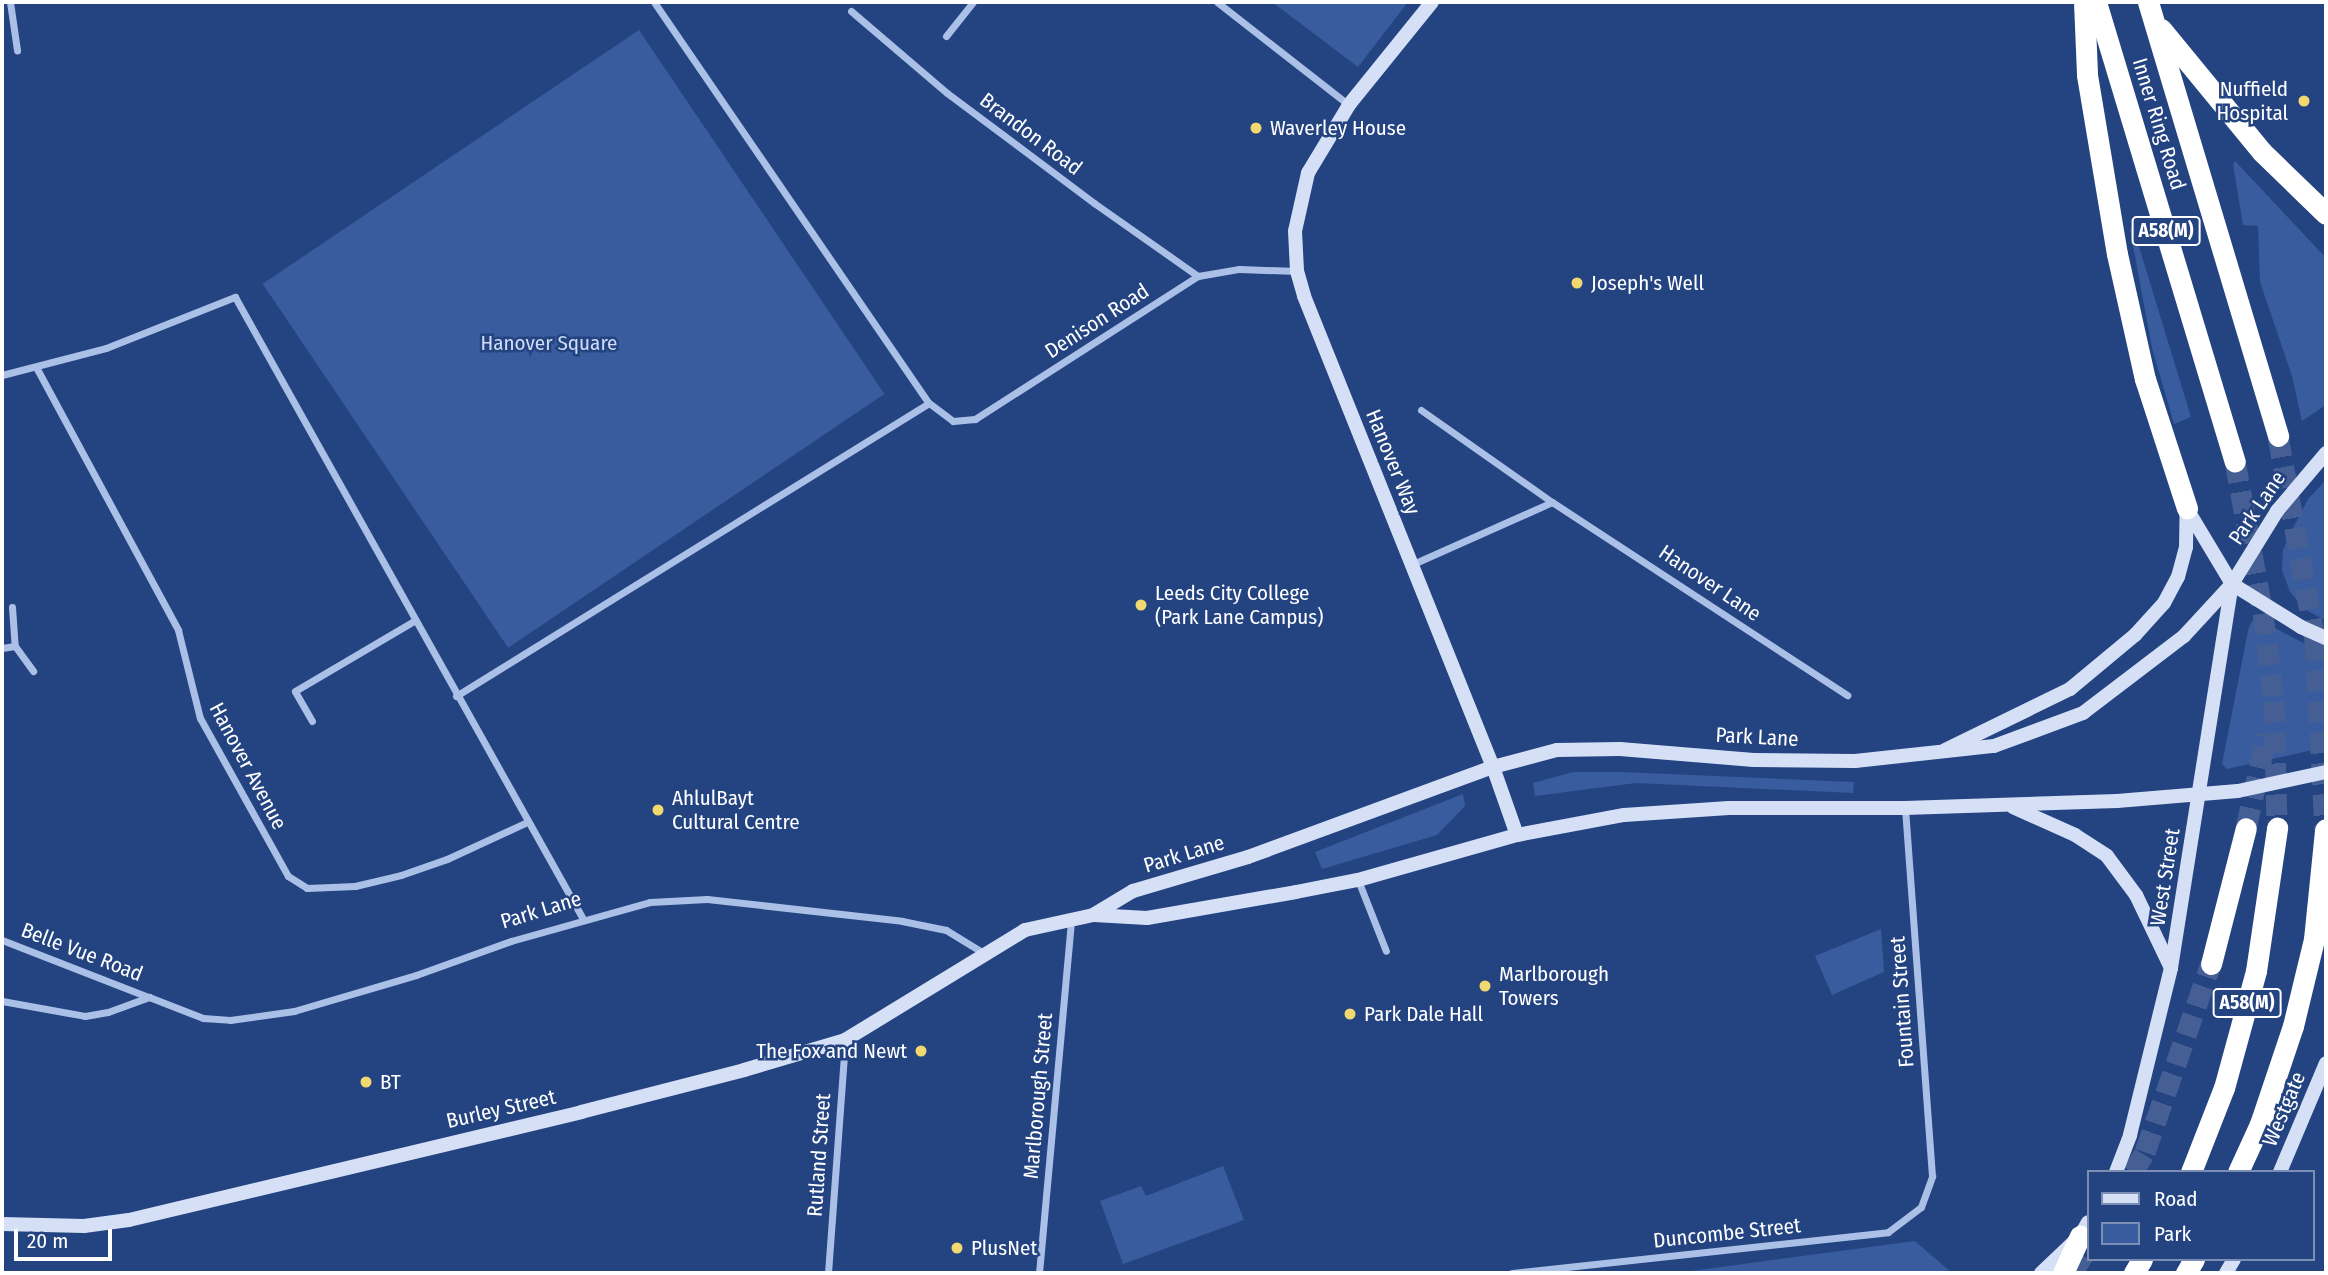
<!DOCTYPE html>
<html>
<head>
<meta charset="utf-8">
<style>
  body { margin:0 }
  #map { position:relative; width:2328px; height:1275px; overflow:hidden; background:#244381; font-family:"Fira Sans Condensed",sans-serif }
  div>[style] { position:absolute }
  .green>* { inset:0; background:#395c9f; transform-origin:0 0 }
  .highway-tunnel>* { height:21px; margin-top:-10.5px; transform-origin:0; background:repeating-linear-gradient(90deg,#455f94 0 21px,transparent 0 31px) }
  .street>* { height:7px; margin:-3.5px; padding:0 3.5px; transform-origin:3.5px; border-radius:3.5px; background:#abc0e7 }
  .secondary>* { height:14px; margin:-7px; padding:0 7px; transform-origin:7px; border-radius:7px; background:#d5e0f6 }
  .highway>* { height:21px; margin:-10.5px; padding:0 10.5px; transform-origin:10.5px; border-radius:10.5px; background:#fff }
  .dots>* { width:19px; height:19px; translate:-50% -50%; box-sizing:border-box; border:4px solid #244381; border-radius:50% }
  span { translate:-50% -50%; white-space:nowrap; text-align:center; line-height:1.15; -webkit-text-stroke:5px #244381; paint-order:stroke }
  .shield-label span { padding:2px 5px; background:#244381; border:2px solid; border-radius:5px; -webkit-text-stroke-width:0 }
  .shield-label { font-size:19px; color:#fff; font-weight:700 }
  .poi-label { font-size:21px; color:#fff }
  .right { translate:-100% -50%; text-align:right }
  .left { translate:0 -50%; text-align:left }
  .street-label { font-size:21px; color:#fff }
  .park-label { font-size:21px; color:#cfdcf5 }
  .frame { position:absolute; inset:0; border:4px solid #fff; pointer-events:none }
  .legend { position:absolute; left:2087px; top:1170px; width:228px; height:91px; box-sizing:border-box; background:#244381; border:2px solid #7c8eb3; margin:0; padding:9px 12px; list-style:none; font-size:21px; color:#fff }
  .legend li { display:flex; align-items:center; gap:14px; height:35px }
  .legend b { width:35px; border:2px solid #7c8eb3 }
  .scale { position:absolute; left:14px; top:1229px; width:98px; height:32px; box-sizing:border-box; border:4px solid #fff; border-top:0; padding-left:9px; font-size:21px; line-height:24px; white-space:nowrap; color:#fff; -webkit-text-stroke:5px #244381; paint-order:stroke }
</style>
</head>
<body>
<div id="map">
  <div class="green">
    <i style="clip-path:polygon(1272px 2px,1408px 2px,1358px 67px)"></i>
    <i style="left:639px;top:30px;width:439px;height:454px;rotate:56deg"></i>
    <i style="clip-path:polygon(2235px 161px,2326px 258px,2326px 405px,2302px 421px,2292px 376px,2260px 282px,2258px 226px,2243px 225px,2233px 164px)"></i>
    <i style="clip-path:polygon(2133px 227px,2191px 417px,2174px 424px,2152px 348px,2130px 229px)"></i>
    <i style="clip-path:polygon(2326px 480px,2326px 621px,2303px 608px,2290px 592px,2282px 570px,2283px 550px,2291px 532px,2308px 499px)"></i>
    <i style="clip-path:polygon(2258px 619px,2326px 655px,2326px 747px,2227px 769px,2222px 764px,2248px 631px,2251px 622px)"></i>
    <i style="clip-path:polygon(1573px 772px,1620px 772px,1854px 782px,1853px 793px,1636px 783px,1535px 796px,1533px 783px)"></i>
    <i style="clip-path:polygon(1463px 794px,1465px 806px,1437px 835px,1322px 869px,1315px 852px)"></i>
    <i style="clip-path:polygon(1881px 929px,1884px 972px,1832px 995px,1815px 956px)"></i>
    <i style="clip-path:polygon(1223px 1166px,1244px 1220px,1123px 1264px,1100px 1201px,1141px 1186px,1146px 1196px)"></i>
    <i style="clip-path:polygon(1915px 1241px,1952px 1273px,1676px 1273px)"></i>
  </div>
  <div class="highway-tunnel">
    <i style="left:2278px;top:436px;width:206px;rotate:79.7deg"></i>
    <i style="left:2315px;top:639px;width:191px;rotate:87deg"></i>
    <i style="left:2235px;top:461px;width:155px;rotate:79.6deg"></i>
    <i style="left:2263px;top:613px;width:89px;rotate:82.9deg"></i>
    <i style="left:2274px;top:701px;width:127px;rotate:88.6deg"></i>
    <i style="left:2246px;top:828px;width:96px;rotate:-77.4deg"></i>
    <i style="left:2133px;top:1172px;width:23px;rotate:-59deg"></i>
    <i style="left:2145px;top:1152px;width:199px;rotate:-70.7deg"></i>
    <i style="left:2072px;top:1273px;width:31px;rotate:-58deg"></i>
  </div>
  <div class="street">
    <i style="left:10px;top:2px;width:49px;rotate:81.7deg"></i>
    <i style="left:654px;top:2px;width:486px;rotate:55.6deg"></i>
    <i style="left:929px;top:403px;width:30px;rotate:37deg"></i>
    <i style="left:953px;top:421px;width:22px;rotate:-5deg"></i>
    <i style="left:975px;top:419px;width:265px;rotate:-32.7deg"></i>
    <i style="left:1198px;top:276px;width:42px;rotate:-9.7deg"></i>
    <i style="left:1239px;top:269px;width:58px;rotate:2deg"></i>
    <i style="left:1217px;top:2px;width:167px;rotate:38deg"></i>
    <i style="left:851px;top:11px;width:126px;rotate:40.5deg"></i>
    <i style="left:947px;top:93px;width:184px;rotate:36.8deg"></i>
    <i style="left:1094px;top:203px;width:127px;rotate:35.1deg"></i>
    <i style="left:946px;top:36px;width:43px;rotate:-51.5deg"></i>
    <i style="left:36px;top:367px;width:299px;rotate:61.6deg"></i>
    <i style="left:178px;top:630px;width:91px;rotate:76deg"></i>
    <i style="left:200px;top:718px;width:181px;rotate:60.9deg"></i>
    <i style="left:288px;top:876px;width:22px;rotate:32deg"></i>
    <i style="left:307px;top:888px;width:48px;rotate:-2.4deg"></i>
    <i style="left:355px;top:886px;width:47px;rotate:-13.4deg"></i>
    <i style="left:401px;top:875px;width:49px;rotate:-19.2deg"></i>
    <i style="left:447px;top:859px;width:88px;rotate:-24.8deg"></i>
    <i style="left:2px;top:375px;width:107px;rotate:-14.6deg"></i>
    <i style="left:106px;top:348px;width:139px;rotate:-21.6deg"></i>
    <i style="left:235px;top:297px;width:713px;rotate:60.77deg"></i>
    <i style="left:1421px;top:410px;width:160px;rotate:35.1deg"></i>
    <i style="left:1413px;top:564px;width:152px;rotate:-24deg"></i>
    <i style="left:1552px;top:502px;width:353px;rotate:33.2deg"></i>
    <i style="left:12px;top:607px;width:39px;rotate:86deg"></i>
    <i style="left:15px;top:646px;width:31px;rotate:54deg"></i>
    <i style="left:2px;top:648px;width:13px;rotate:-9deg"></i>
    <i style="left:456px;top:696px;width:556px;rotate:-31.78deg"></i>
    <i style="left:312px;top:721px;width:34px;rotate:-120deg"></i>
    <i style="left:295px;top:691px;width:138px;rotate:-30.5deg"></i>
    <i style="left:1358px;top:880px;width:76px;rotate:68.5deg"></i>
    <i style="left:2px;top:940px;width:157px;rotate:21.3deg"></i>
    <i style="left:2px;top:1001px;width:84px;rotate:10.2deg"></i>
    <i style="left:85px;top:1016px;width:23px;rotate:-10deg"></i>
    <i style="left:108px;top:1012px;width:44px;rotate:-20.1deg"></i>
    <i style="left:149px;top:997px;width:58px;rotate:21.3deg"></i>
    <i style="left:203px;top:1018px;width:27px;rotate:4deg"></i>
    <i style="left:230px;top:1020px;width:65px;rotate:-8deg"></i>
    <i style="left:294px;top:1011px;width:127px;rotate:-16.4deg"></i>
    <i style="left:416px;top:975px;width:101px;rotate:-19.7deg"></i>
    <i style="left:511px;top:941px;width:144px;rotate:-15.7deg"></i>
    <i style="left:650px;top:902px;width:57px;rotate:-3deg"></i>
    <i style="left:707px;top:899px;width:196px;rotate:6.4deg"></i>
    <i style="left:902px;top:921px;width:45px;rotate:11.6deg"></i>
    <i style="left:946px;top:930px;width:46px;rotate:31.6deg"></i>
    <i style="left:828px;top:1273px;width:234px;rotate:-85.8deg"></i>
    <i style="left:1039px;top:1273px;width:353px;rotate:-84.8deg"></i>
    <i style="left:1512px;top:1273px;width:378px;rotate:-6.2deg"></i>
    <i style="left:1888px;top:1232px;width:41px;rotate:-37.1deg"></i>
    <i style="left:1921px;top:1207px;width:33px;rotate:-70deg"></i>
    <i style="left:1932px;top:1176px;width:369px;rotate:-94.2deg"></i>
  </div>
  <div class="secondary">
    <i style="left:1432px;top:2px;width:132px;rotate:128.9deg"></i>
    <i style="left:1349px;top:105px;width:79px;rotate:121.1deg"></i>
    <i style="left:1308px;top:173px;width:59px;rotate:102.6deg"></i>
    <i style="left:1295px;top:231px;width:40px;rotate:87.1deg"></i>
    <i style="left:1297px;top:271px;width:26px;rotate:74deg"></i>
    <i style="left:1304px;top:296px;width:508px;rotate:68.14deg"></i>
    <i style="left:1493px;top:767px;width:72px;rotate:70.6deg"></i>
    <i style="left:2187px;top:509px;width:87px;rotate:59deg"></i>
    <i style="left:2232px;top:584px;width:81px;rotate:31.9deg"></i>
    <i style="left:2301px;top:627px;width:27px;rotate:24deg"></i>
    <i style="left:1945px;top:750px;width:139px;rotate:-26deg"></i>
    <i style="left:2070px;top:689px;width:85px;rotate:-39.7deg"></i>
    <i style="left:2135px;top:635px;width:43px;rotate:-47.8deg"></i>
    <i style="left:2164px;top:603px;width:30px;rotate:-62deg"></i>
    <i style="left:2178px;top:577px;width:31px;rotate:-75deg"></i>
    <i style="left:2186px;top:547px;width:39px;rotate:-89deg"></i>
    <i style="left:2013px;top:807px;width:68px;rotate:24.3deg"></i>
    <i style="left:2075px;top:835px;width:38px;rotate:33deg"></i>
    <i style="left:2107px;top:856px;width:49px;rotate:53.4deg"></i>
    <i style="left:2136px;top:895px;width:81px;rotate:64.4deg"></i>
    <i style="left:1094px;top:915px;width:53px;rotate:3.2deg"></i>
    <i style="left:1147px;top:918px;width:151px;rotate:-9.9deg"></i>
    <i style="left:1296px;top:892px;width:63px;rotate:-11deg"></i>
    <i style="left:1358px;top:880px;width:165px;rotate:-15.8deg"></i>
    <i style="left:1517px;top:835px;width:109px;rotate:-10.6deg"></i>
    <i style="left:1624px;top:815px;width:105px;rotate:-3.8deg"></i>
    <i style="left:1729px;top:808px;width:176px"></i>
    <i style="left:1905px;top:808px;width:212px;rotate:-1.9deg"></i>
    <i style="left:2117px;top:801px;width:121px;rotate:-4.7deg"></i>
    <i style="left:2238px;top:791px;width:90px;rotate:-12.2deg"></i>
    <i style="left:2116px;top:1172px;width:40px;rotate:-69deg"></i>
    <i style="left:2130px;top:1135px;width:172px;rotate:-76.2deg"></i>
    <i style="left:2171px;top:968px;width:388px;rotate:-81deg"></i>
    <i style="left:2280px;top:1172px;width:118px;rotate:-67.1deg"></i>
    <i style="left:2px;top:1224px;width:82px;rotate:1.4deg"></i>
    <i style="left:84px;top:1226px;width:45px;rotate:-7.6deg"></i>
    <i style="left:129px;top:1220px;width:465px;rotate:-13.4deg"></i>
    <i style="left:581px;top:1112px;width:168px;rotate:-14.4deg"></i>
    <i style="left:744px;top:1070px;width:105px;rotate:-16.5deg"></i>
    <i style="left:845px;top:1040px;width:211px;rotate:-31.4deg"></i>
    <i style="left:1025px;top:930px;width:70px;rotate:-12.4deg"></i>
    <i style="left:1093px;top:915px;width:47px;rotate:-31deg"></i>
    <i style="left:1133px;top:891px;width:120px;rotate:-16.5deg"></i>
    <i style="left:1248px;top:857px;width:261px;rotate:-20.2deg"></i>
    <i style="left:1493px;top:767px;width:66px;rotate:-14.9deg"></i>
    <i style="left:1557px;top:750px;width:63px;rotate:-0.9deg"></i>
    <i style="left:1620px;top:749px;width:134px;rotate:4.7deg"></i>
    <i style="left:1754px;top:760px;width:101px;rotate:0.6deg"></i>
    <i style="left:1855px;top:761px;width:140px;rotate:-6.2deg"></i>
    <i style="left:1994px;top:746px;width:95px;rotate:-20.3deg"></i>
    <i style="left:2083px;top:713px;width:127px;rotate:-37.3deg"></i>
    <i style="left:2184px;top:636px;width:71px;rotate:-47.3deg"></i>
    <i style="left:2232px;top:584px;width:86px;rotate:-58.3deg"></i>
    <i style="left:2277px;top:511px;width:76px;rotate:-49.8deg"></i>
    <i style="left:2041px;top:1273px;width:54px;rotate:-43.5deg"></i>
    <i style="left:2080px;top:1236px;width:16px;rotate:-60deg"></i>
    <i style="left:2226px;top:1273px;width:16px;rotate:-60deg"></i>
  </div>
  <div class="highway">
    <i style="left:2084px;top:2px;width:73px;rotate:87.6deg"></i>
    <i style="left:2087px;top:75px;width:181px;rotate:80.5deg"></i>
    <i style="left:2117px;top:254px;width:128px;rotate:77.4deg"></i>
    <i style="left:2145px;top:379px;width:136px;rotate:72deg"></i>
    <i style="left:2096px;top:2px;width:480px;rotate:73.2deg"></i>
    <i style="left:2148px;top:2px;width:453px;rotate:73.3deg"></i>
    <i style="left:2161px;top:29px;width:159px;rotate:50.6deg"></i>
    <i style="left:2262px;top:152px;width:89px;rotate:44.1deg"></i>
    <i style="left:2211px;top:964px;width:140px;rotate:-75.6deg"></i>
    <i style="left:2191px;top:1172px;width:90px;rotate:-68.6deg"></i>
    <i style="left:2224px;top:1088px;width:121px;rotate:-74.7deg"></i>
    <i style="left:2256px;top:971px;width:145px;rotate:-81.6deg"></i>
    <i style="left:2238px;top:1172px;width:53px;rotate:-65.4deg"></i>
    <i style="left:2260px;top:1124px;width:103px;rotate:-71.4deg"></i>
    <i style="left:2293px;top:1026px;width:89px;rotate:-76.4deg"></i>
    <i style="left:2314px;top:939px;width:110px;rotate:-84.2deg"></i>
    <i style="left:2063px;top:1273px;width:41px;rotate:-65.3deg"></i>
    <i style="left:2134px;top:1273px;width:16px;rotate:-60deg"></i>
    <i style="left:2186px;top:1273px;width:16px;rotate:-60deg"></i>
  </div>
  <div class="dots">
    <i style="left:2304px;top:101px;background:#f1d96f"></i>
    <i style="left:1256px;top:128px;background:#f1d96f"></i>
    <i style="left:1577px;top:283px;background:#f1d96f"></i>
    <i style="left:1141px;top:605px;background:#f1d96f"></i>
    <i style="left:658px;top:810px;background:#f1d96f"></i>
    <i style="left:1485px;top:986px;background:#f1d96f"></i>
    <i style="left:1350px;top:1014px;background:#f1d96f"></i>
    <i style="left:921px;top:1051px;background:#f1d96f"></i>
    <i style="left:366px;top:1082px;background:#f1d96f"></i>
    <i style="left:957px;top:1248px;background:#f1d96f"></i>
  </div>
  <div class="shield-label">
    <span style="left:2166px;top:231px">A58(M)</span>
    <span style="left:2247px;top:1003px">A58(M)</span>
  </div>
  <div class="poi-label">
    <span class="right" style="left:2288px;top:101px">Nuffield<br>Hospital</span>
    <span class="left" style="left:1270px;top:128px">Waverley House</span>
    <span class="left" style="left:1591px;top:283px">Joseph's Well</span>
    <span class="left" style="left:1155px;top:605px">Leeds City College<br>(Park Lane Campus)</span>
    <span class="left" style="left:672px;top:810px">AhlulBayt<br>Cultural Centre</span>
    <span class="left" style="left:1499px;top:986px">Marlborough<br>Towers</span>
    <span class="left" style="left:1364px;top:1014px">Park Dale Hall</span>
    <span class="right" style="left:907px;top:1051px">The Fox and Newt</span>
    <span class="left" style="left:380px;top:1082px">BT</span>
    <span class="left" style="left:971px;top:1248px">PlusNet</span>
  </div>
  <div class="street-label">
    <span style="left:2159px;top:124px;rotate:73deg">Inner Ring Road</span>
    <span style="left:1031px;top:134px;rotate:37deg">Brandon Road</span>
    <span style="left:1097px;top:321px;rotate:-33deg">Denison Road</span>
    <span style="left:1393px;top:462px;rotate:68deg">Hanover Way</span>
    <span style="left:2257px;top:508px;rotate:-56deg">Park Lane</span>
    <span style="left:1710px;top:583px;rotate:34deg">Hanover Lane</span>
    <span style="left:1757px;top:737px;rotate:3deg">Park Lane</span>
    <span style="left:248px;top:766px;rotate:62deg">Hanover Avenue</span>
    <span style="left:1184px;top:854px;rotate:-17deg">Park Lane</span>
    <span style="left:2165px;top:877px;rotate:-81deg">West Street</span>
    <span style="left:541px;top:910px;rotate:-17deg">Park Lane</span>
    <span style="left:82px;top:952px;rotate:21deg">Belle Vue Road</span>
    <span style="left:1902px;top:1002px;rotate:-94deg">Fountain Street</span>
    <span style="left:1038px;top:1096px;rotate:-85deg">Marlborough Street</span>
    <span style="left:501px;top:1109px;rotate:-13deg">Burley Street</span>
    <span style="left:2284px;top:1109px;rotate:-67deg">Westgate</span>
    <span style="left:819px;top:1155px;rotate:-86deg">Rutland Street</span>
    <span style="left:1727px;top:1233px;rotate:-6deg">Duncombe Street</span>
  </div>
  <div class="park-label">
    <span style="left:549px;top:343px">Hanover Square</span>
  </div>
  <div class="frame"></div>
  <ul class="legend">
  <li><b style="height:9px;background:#d5e0f6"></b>Road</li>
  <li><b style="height:19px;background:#395c9f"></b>Park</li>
  </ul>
  <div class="scale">20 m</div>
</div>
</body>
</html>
